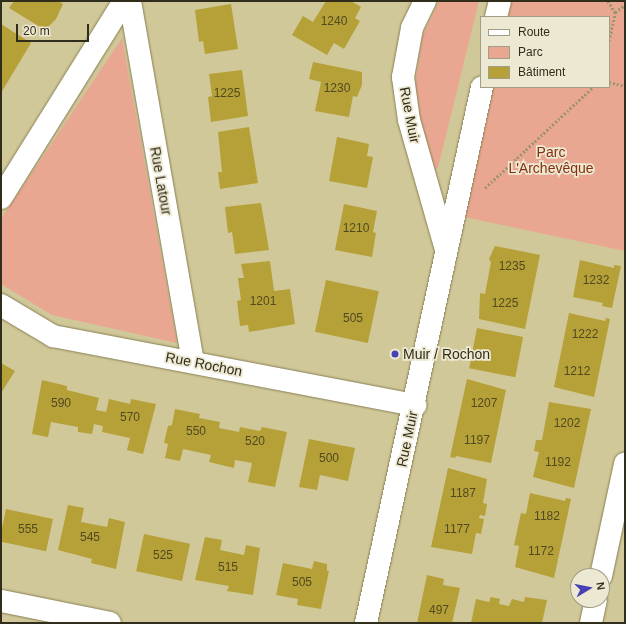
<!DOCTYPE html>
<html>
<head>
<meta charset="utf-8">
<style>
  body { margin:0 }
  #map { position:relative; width:626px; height:624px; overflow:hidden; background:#d1c89a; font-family:Helvetica,sans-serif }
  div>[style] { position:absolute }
  .green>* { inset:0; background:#e9a792 }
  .building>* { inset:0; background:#b5a137; transform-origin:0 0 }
  .path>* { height:2.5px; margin-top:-1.25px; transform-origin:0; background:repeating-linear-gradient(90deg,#9b946f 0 2px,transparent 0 4px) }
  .roads { filter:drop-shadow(0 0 1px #888054) drop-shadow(0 0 1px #888054) }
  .minor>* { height:22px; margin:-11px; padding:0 11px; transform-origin:11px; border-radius:11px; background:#fff }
  .dots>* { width:11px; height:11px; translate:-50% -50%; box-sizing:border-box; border:2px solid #ede8d1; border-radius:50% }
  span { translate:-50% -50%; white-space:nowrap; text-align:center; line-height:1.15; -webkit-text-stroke:3.5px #ede8d1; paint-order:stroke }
  .number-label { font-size:12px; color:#514a21 }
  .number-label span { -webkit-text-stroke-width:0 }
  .street-label { font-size:14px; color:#302d1a }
  .park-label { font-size:14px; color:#853011 }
  .poi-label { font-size:14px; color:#302d1a }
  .left { translate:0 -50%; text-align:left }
  .frame { position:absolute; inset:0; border:2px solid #302d1a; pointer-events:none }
  .legend { position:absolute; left:480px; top:16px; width:130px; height:72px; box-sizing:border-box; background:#ede8d1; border:1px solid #a19d88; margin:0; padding:5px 7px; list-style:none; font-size:12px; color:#302d1a }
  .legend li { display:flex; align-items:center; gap:8px; height:20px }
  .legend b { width:20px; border:1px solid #a19d88 }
  .north { position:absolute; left:570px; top:568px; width:40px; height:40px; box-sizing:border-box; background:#ede8d1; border:1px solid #a19d88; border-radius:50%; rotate:80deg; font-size:11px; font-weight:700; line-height:16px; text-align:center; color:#302d1a }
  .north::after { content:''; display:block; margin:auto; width:14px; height:18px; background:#4640b6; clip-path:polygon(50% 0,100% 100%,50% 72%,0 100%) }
  .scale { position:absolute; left:16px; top:24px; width:73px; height:18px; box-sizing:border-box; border:2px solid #302d1a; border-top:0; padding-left:5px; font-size:12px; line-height:14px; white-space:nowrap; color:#302d1a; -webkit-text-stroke:3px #ede8d1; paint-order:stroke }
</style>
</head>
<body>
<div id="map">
  <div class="green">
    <i style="clip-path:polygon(439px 1px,479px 1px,438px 168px,430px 170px,426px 163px,415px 87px,422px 37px)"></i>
    <i style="clip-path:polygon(500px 1px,625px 1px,625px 251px,455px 215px,482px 87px,609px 87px,609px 17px,496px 17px)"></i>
    <i style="clip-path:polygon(122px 38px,177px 343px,52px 315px,1px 284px,1px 219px)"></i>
  </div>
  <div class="building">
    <i style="clip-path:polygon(14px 1px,59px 1px,63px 4px,56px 19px,45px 30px,9px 8px)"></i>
    <i style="clip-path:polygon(326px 1px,351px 1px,361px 7px,355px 18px,360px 21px,344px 49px,334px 43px,327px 55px,292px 35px,303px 16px,313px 22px)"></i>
    <i style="clip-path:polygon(231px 4px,238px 49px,205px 54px,203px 41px,199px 42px,195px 10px)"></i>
    <i style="clip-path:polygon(1px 24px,31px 43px,1px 93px)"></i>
    <i style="clip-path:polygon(313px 62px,362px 72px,362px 85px,357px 97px,353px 96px,349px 117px,315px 111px,321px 82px,309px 79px)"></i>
    <i style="clip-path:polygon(242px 70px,248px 116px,211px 122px,208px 97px,212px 96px,209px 74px)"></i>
    <i style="clip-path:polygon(249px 127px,258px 183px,220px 189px,218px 172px,222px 172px,218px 132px)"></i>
    <i style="clip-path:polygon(337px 137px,369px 144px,367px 156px,373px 157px,367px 188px,329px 181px)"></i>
    <i style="clip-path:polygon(261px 203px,269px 250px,235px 254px,232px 232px,228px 233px,225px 207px)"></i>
    <i style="clip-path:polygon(344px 204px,377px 211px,373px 232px,376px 233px,372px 257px,335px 250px)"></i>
    <i style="clip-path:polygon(495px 246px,540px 255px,525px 329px,479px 319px,480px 293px,485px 294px,491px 262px,489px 259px)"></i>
    <i style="clip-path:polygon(580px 260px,614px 268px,614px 265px,621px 266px,612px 308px,602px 306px,603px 303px,573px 297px)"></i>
    <i style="clip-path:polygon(270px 261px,274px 291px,290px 289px,295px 324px,249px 332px,248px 325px,240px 326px,237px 301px,241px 300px,238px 278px,244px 278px,241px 264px)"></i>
    <i style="left:326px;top:280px;width:54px;height:53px;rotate:12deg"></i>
    <i style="clip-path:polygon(569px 313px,605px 321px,606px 318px,610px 319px,594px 397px,554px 387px)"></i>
    <i style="left:477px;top:328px;width:47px;height:41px;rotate:11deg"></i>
    <i style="clip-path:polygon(1px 363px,15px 371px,1px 393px)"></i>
    <i style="clip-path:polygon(467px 379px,506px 390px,491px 463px,456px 456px,455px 458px,450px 457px)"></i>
    <i style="clip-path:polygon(42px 380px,67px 386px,67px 390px,99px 398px,96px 410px,106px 412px,109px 399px,130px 404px,131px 399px,156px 404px,143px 454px,127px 450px,130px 438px,102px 432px,103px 426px,94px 424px,92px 434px,78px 432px,78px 427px,51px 422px,48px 437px,32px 434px)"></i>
    <i style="clip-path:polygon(549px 402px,591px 409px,574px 488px,533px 477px,539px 452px,534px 451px,536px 440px,542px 440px)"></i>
    <i style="clip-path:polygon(175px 409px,200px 414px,199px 418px,220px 422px,219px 428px,239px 432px,240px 427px,260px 431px,262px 427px,287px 432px,275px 487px,248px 482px,252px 463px,235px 460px,234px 468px,209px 462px,211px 455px,183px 449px,180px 461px,165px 458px,168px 444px,164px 443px,168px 426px,172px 425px)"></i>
    <i style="clip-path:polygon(309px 439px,355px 448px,348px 481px,320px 475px,317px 490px,299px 487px)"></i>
    <i style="clip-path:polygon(448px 468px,487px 479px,483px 503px,487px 504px,485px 516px,480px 515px,479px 518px,484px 519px,481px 534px,476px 533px,472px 554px,431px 547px)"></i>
    <i style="clip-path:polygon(530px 493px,565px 501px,566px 498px,571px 499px,554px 578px,515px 567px,519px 546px,514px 545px,521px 513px,526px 514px)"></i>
    <i style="clip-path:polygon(68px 505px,84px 508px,81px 522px,107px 527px,109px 518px,125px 522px,116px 569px,91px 563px,92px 559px,58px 550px)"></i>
    <i style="left:6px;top:509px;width:48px;height:33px;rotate:12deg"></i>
    <i style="left:144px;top:534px;width:47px;height:38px;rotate:12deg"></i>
    <i style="clip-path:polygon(205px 537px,222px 540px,220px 550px,244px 555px,246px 545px,260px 548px,253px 595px,227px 591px,229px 586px,195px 580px)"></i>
    <i style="clip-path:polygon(314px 561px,327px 564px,327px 571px,329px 571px,321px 609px,297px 605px,298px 599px,276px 595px,283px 563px,312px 569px)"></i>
    <i style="clip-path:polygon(427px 575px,444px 579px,443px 585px,460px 588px,452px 623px,417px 623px)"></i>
    <i style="clip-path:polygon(491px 597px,500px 599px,499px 604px,509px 606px,512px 599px,524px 602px,525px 597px,547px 600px,542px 623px,471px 623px,476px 599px,489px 602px)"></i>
  </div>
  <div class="path">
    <i style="left:608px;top:1px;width:13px;rotate:58deg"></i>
    <i style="left:609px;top:41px;width:30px;rotate:-78deg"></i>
    <i style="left:615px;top:12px;width:12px;rotate:-35deg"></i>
    <i style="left:609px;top:82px;width:16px;rotate:14deg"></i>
    <i style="left:485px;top:188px;width:148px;rotate:-43.1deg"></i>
  </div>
  <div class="roads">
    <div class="minor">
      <i style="left:130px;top:1px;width:366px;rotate:80.1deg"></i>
      <i style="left:425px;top:1px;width:30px;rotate:116deg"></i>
      <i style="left:412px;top:28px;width:50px;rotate:100.4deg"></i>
      <i style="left:403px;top:77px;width:43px;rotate:82.1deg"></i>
      <i style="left:409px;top:120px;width:135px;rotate:74.1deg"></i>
      <i style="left:496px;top:17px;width:16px;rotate:-76deg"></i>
      <i style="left:1px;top:198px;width:232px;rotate:-58deg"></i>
      <i style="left:1px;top:305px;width:61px;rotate:30.8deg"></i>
      <i style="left:53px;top:336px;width:369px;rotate:10.8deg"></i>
      <i style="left:601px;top:576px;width:115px;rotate:-77.9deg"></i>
      <i style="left:1px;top:601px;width:111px;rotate:11.4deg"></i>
      <i style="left:366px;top:623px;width:548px;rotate:-77.79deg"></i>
      <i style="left:591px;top:623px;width:24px;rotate:-78deg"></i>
    </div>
  </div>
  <div class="dots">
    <i style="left:395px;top:354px;background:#4640b6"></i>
  </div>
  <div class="number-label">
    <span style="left:334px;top:22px">1240</span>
    <span style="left:337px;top:89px">1230</span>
    <span style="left:227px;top:94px">1225</span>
    <span style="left:356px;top:229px">1210</span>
    <span style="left:512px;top:267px">1235</span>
    <span style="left:596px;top:281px">1232</span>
    <span style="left:263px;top:302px">1201</span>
    <span style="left:505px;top:304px">1225</span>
    <span style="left:353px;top:319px">505</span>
    <span style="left:585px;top:335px">1222</span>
    <span style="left:577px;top:372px">1212</span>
    <span style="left:61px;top:404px">590</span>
    <span style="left:484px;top:404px">1207</span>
    <span style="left:130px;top:418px">570</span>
    <span style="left:567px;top:424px">1202</span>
    <span style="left:196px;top:432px">550</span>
    <span style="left:477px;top:441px">1197</span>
    <span style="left:255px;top:442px">520</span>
    <span style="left:329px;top:459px">500</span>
    <span style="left:558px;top:463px">1192</span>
    <span style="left:463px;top:494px">1187</span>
    <span style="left:547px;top:517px">1182</span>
    <span style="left:28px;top:530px">555</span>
    <span style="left:457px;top:530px">1177</span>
    <span style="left:90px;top:538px">545</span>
    <span style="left:541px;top:552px">1172</span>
    <span style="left:163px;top:556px">525</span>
    <span style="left:228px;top:568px">515</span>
    <span style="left:302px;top:583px">505</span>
    <span style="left:439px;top:611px">497</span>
  </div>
  <div class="street-label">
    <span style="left:410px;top:115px;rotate:79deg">Rue Muir</span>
    <span style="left:161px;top:181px;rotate:80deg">Rue Latour</span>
    <span style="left:204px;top:364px;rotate:11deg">Rue Rochon</span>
    <span style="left:407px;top:439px;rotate:-78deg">Rue Muir</span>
  </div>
  <div class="park-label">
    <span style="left:551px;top:160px">Parc<br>L'Archevêque</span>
  </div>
  <div class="poi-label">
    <span class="left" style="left:403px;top:354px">Muir / Rochon</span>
  </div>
  <div class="frame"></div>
  <ul class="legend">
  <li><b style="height:5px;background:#fff"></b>Route</li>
  <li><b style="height:11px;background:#e9a792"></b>Parc</li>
  <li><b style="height:11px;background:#b5a137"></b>Bâtiment</li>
  </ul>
  <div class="north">N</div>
  <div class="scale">20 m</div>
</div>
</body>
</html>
